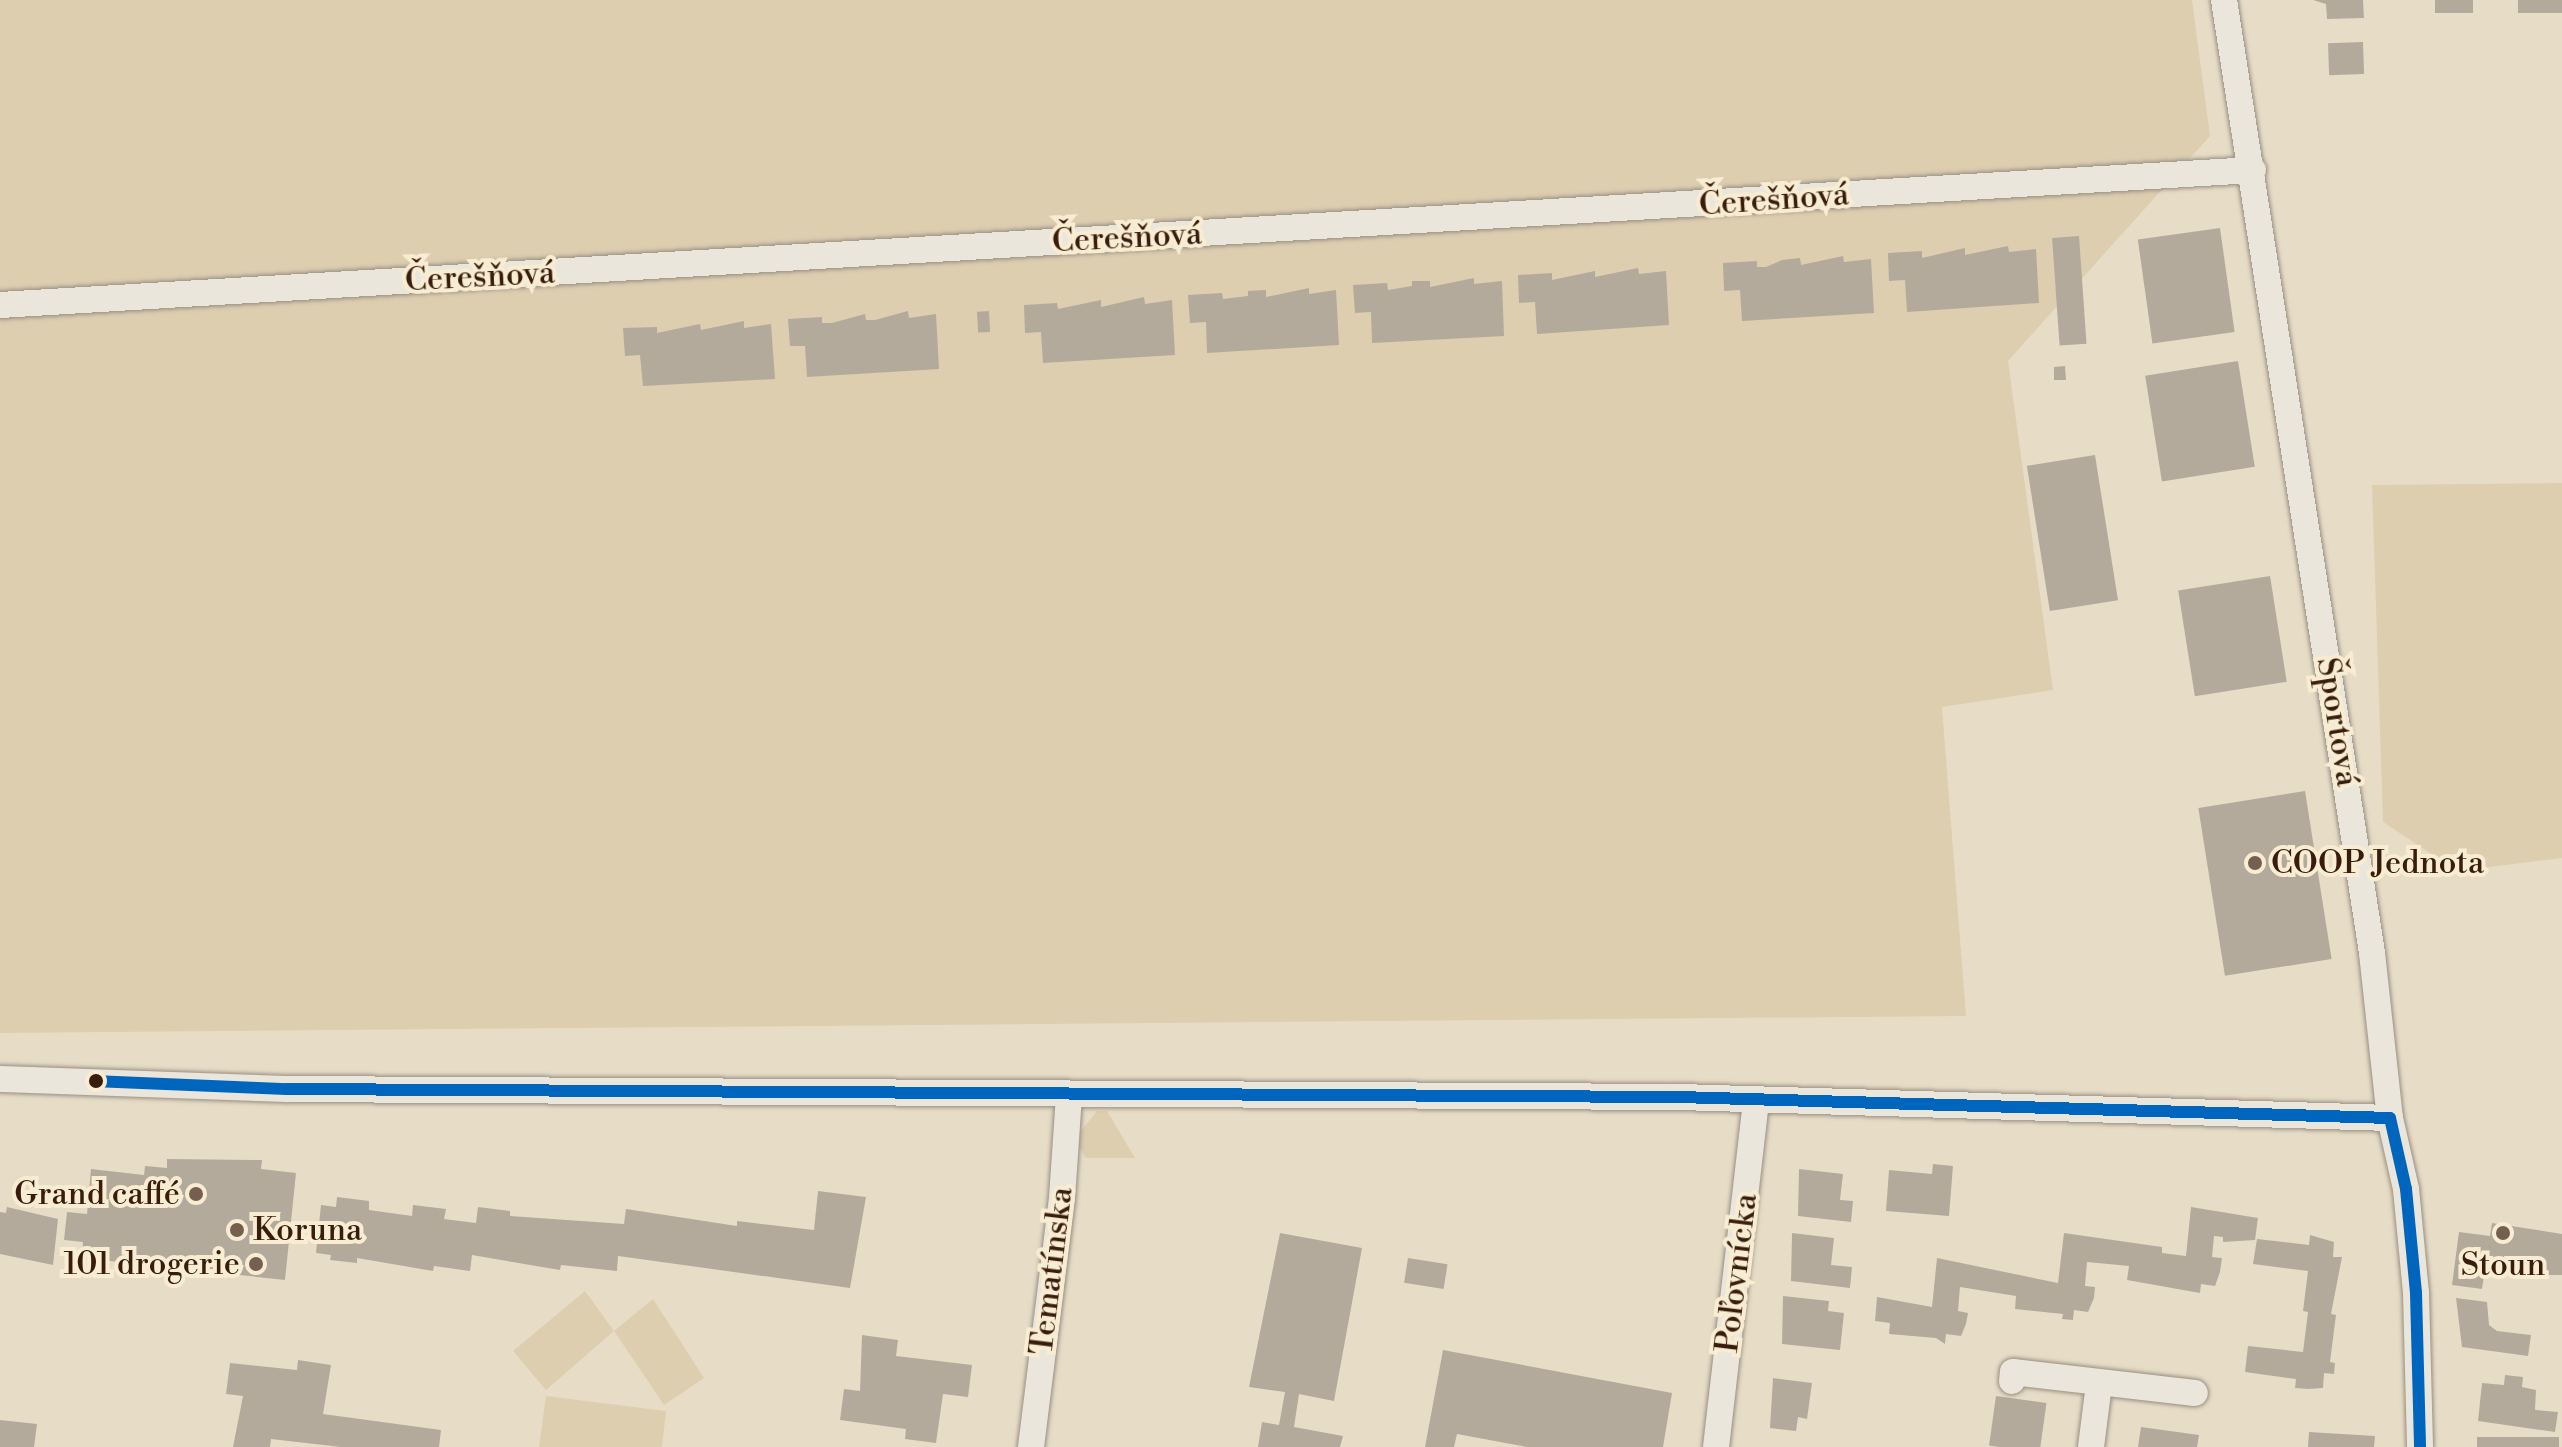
<!DOCTYPE html>
<html>
<head>
<meta charset="utf-8">
<style>
  body { margin:0 }
  #map { position:relative; width:2562px; height:1447px; overflow:hidden; background:#e7ddc7; font-family:"Libre Bodoni",serif }
  div>[style] { position:absolute }
  .green>* { inset:0; background:#ddceb0 }
  .building>* { inset:0; background:#b3aa9c; transform-origin:0 0 }
  .roads { filter:drop-shadow(0 0 2px #988f81) drop-shadow(0 0 2px #988f81) }
  .minor>* { height:26px; margin:-13px; padding:0 13px; transform-origin:13px; border-radius:13px; background:#ebe6db }
  .bus-1>* { height:12px; margin:-6px; padding:0 6px; transform-origin:6px; border-radius:6px; background:#0065bd }
  .dots>* { width:22px; height:22px; translate:-50% -50%; box-sizing:border-box; border:4px solid #f8edd2; border-radius:50% }
  span { translate:-50% -50%; white-space:nowrap; text-align:center; line-height:1.15; -webkit-text-stroke:8px #f8edd2; paint-order:stroke }
  .street-label { font-size:32px; color:#381c0e }
  .poi-label { font-size:32px; color:#381c0e }
  .left { translate:0 -50%; text-align:left }
  .right { translate:-100% -50%; text-align:right }
</style>
</head>
<body>
<div id="map">
  <div class="green">
    <i style="clip-path:polygon(0 0,2192px 0,2210px 136px,2008px 361px,2053px 690px,1942px 707px,1966px 1016px,0 1033px)"></i>
    <i style="clip-path:polygon(2562px 483px,2562px 858px,2457px 871px,2383px 822px,2372px 485px)"></i>
    <i style="clip-path:polygon(1097px 1111px,1107px 1111px,1135px 1158px,1086px 1158px,1079px 1148px,1080px 1132px)"></i>
    <i style="clip-path:polygon(585px 1291px,614px 1331px,653px 1299px,704px 1378px,664px 1405px,614px 1331px,546px 1390px,513px 1351px)"></i>
    <i style="clip-path:polygon(546px 1396px,666px 1411px,662px 1447px,539px 1447px)"></i>
  </div>
  <div class="building">
    <i style="clip-path:polygon(2313px 0,2363px 0,2364px 18px,2327px 19px,2326px 4px)"></i>
    <i style="left:2435px;top:0;width:38px;height:13px"></i>
    <i style="left:2518px;top:0;width:44px;height:13px"></i>
    <i style="left:2363px;top:42px;width:32px;height:35px;rotate:88deg"></i>
    <i style="left:2220px;top:228px;width:105px;height:83px;rotate:82deg"></i>
    <i style="left:2079px;top:236px;width:108px;height:27px;rotate:86deg"></i>
    <i style="clip-path:polygon(2008px 246px,2009px 252px,2036px 249px,2039px 303px,1907px 312px,1905px 280px,1889px 281px,1888px 253px,1922px 251px,1922px 258px,1965px 248px,1965px 255px)"></i>
    <i style="clip-path:polygon(1843px 256px,1844px 262px,1871px 259px,1874px 313px,1742px 321px,1740px 290px,1724px 291px,1723px 263px,1757px 261px,1757px 267px,1766px 267px,1782px 260px,1800px 258px,1801px 265px)"></i>
    <i style="clip-path:polygon(1638px 268px,1639px 274px,1666px 271px,1669px 325px,1537px 334px,1535px 302px,1519px 303px,1518px 275px,1552px 273px,1552px 280px,1595px 271px,1595px 277px)"></i>
    <i style="clip-path:polygon(1474px 278px,1474px 284px,1502px 281px,1504px 336px,1372px 343px,1371px 312px,1355px 313px,1353px 285px,1387px 283px,1388px 290px,1412px 286px,1412px 281px,1430px 281px,1430px 287px)"></i>
    <i style="clip-path:polygon(1309px 288px,1309px 294px,1336px 290px,1339px 345px,1207px 353px,1206px 322px,1190px 323px,1188px 295px,1222px 293px,1223px 299px,1248px 296px,1248px 291px,1266px 290px,1266px 297px)"></i>
    <i style="clip-path:polygon(1144px 297px,1145px 304px,1172px 300px,1175px 355px,1043px 363px,1041px 332px,1025px 333px,1024px 305px,1057px 303px,1058px 309px,1101px 300px,1101px 307px)"></i>
    <i style="clip-path:polygon(908px 311px,909px 318px,936px 314px,939px 369px,807px 377px,805px 346px,790px 346px,788px 319px,822px 317px,822px 323px,832px 323px,865px 314px,866px 320px,875px 320px)"></i>
    <i style="left:989px;top:311px;width:21px;height:12px;rotate:87deg"></i>
    <i style="clip-path:polygon(744px 321px,744px 328px,771px 324px,775px 379px,643px 386px,640px 355px,625px 356px,623px 328px,657px 327px,657px 333px,700px 324px,701px 330px)"></i>
    <i style="left:2238px;top:361px;width:107px;height:94px;rotate:81deg"></i>
    <i style="clip-path:polygon(2065px 366px,2066px 380px,2054px 380px,2054px 367px)"></i>
    <i style="left:2095px;top:455px;width:147px;height:69px;rotate:81deg"></i>
    <i style="left:2270px;top:576px;width:107px;height:93px;rotate:81deg"></i>
    <i style="left:2305px;top:791px;width:170px;height:108px;rotate:81deg"></i>
    <i style="clip-path:polygon(167px 1159px,262px 1160px,261px 1169px,296px 1173px,285px 1280px,82px 1258px,83px 1242px,64px 1240px,67px 1212px,87px 1214px,91px 1169px,144px 1175px,145px 1166px,167px 1168px)"></i>
    <i style="clip-path:polygon(1933px 1164px,1953px 1166px,1949px 1216px,1886px 1211px,1889px 1170px,1932px 1174px)"></i>
    <i style="clip-path:polygon(1799px 1169px,1843px 1174px,1840px 1200px,1853px 1201px,1851px 1222px,1798px 1216px)"></i>
    <i style="clip-path:polygon(818px 1191px,866px 1197px,850px 1288px,618px 1256px,617px 1271px,561px 1265px,560px 1270px,472px 1255px,470px 1271px,434px 1266px,433px 1271px,357px 1258px,357px 1263px,330px 1260px,331px 1255px,316px 1253px,321px 1205px,336px 1207px,337px 1197px,369px 1201px,369px 1210px,412px 1216px,413px 1205px,446px 1209px,444px 1219px,476px 1223px,478px 1207px,510px 1211px,510px 1216px,624px 1224px,626px 1209px,737px 1226px,737px 1221px,814px 1230px)"></i>
    <i style="clip-path:polygon(7px 1207px,58px 1219px,53px 1265px,0 1254px,0 1212px,6px 1213px)"></i>
    <i style="clip-path:polygon(2191px 1207px,2258px 1218px,2255px 1240px,2223px 1242px,2223px 1237px,2214px 1236px,2212px 1257px,2222px 1258px,2220px 1272px,2215px 1286px,2201px 1284px,2200px 1293px,2127px 1280px,2129px 1266px,2087px 1262px,2085px 1286px,2095px 1287px,2094px 1298px,2088px 1312px,2074px 1310px,2073px 1320px,2062px 1319px,2063px 1314px,2015px 1309px,2016px 1296px,1960px 1287px,1958px 1311px,1968px 1313px,1966px 1324px,1961px 1336px,1946px 1334px,1945px 1344px,1936px 1338px,1889px 1334px,1890px 1323px,1875px 1321px,1877px 1297px,1932px 1307px,1937px 1258px,2058px 1283px,2064px 1233px,2162px 1247px,2162px 1253px,2186px 1256px)"></i>
    <i style="clip-path:polygon(2492px 1223px,2562px 1234px,2562px 1275px,2534px 1275px,2526px 1269px,2526px 1262px,2487px 1257px,2482px 1289px,2452px 1285px,2459px 1232px,2490px 1236px)"></i>
    <i style="clip-path:polygon(1280px 1233px,1362px 1248px,1334px 1401px,1299px 1394px,1294px 1427px,1343px 1436px,1340px 1447px,1258px 1447px,1262px 1422px,1279px 1425px,1285px 1392px,1249px 1387px)"></i>
    <i style="clip-path:polygon(1792px 1233px,1834px 1238px,1831px 1265px,1852px 1267px,1850px 1288px,1791px 1281px)"></i>
    <i style="clip-path:polygon(2310px 1235px,2334px 1242px,2333px 1257px,2342px 1257px,2331px 1314px,2336px 1315px,2330px 1362px,2335px 1363px,2334px 1374px,2324px 1373px,2323px 1388px,2308px 1389px,2295px 1388px,2296px 1379px,2245px 1372px,2248px 1346px,2303px 1352px,2308px 1312px,2303px 1311px,2308px 1271px,2253px 1264px,2257px 1239px,2309px 1245px)"></i>
    <i style="left:1408px;top:1258px;width:40px;height:25px;rotate:9deg"></i>
    <i style="clip-path:polygon(1783px 1296px,1829px 1301px,1828px 1311px,1844px 1313px,1840px 1350px,1782px 1344px)"></i>
    <i style="clip-path:polygon(2456px 1298px,2487px 1302px,2489px 1325px,2497px 1331px,2531px 1335px,2528px 1356px,2462px 1347px)"></i>
    <i style="clip-path:polygon(862px 1335px,898px 1340px,896px 1356px,972px 1365px,968px 1397px,943px 1394px,936px 1443px,905px 1439px,906px 1429px,840px 1420px,844px 1389px,860px 1391px)"></i>
    <i style="clip-path:polygon(1443px 1350px,1672px 1393px,1663px 1447px,1527px 1447px,1457px 1434px,1454px 1447px,1425px 1447px)"></i>
    <i style="clip-path:polygon(298px 1360px,331px 1365px,323px 1414px,441px 1430px,439px 1447px,341px 1447px,271px 1439px,270px 1447px,233px 1447px,243px 1396px,226px 1394px,230px 1363px,297px 1370px)"></i>
    <i style="clip-path:polygon(2505px 1375px,2523px 1377px,2522px 1387px,2536px 1390px,2535px 1410px,2558px 1412px,2555px 1432px,2478px 1421px,2482px 1383px,2504px 1385px)"></i>
    <i style="clip-path:polygon(1773px 1378px,1812px 1383px,1807px 1419px,1798px 1417px,1796px 1431px,1770px 1428px)"></i>
    <i style="left:1996px;top:1396px;width:51px;height:50px;rotate:8deg"></i>
    <i style="clip-path:polygon(0 1420px,37px 1424px,34px 1447px,0 1447px)"></i>
    <i style="clip-path:polygon(2141px 1427px,2199px 1435px,2197px 1447px,2138px 1447px)"></i>
    <i style="clip-path:polygon(2309px 1432px,2375px 1436px,2374px 1447px,2308px 1447px)"></i>
    <i style="left:2477px;top:1437px;width:82px;height:10px"></i>
  </div>
  <div class="roads">
    <div class="minor">
      <i style="left:2224px;top:0;width:964px;rotate:81.17deg"></i>
      <i style="left:2372px;top:953px;width:166px;rotate:83.8deg"></i>
      <i style="left:2390px;top:1118px;width:73px;rotate:77.3deg"></i>
      <i style="left:2406px;top:1189px;width:104px;rotate:84.5deg"></i>
      <i style="left:2416px;top:1293px;width:154px;rotate:88.5deg"></i>
      <i style="left:0;top:305px;width:2257px;rotate:-3.43deg"></i>
      <i style="left:0;top:1079px;width:287px;rotate:2deg"></i>
      <i style="left:287px;top:1089px;width:1392px;rotate:0.33deg"></i>
      <i style="left:1679px;top:1097px;width:711px;rotate:1.69deg"></i>
      <i style="left:2012px;top:1381px;width:9px;rotate:-84deg"></i>
      <i style="left:2013px;top:1372px;width:183px;rotate:6.6deg"></i>
      <i style="left:1031px;top:1447px;width:251px;rotate:-82.9deg"></i>
      <i style="left:1062px;top:1198px;width:104px;rotate:-86.1deg"></i>
      <i style="left:1716px;top:1447px;width:349px;rotate:-83.4deg"></i>
      <i style="left:2091px;top:1447px;width:64px;rotate:-82.8deg"></i>
    </div>
  </div>
  <div class="bus-1">
    <i style="left:93px;top:1081px;width:194px;rotate:2.4deg"></i>
    <i style="left:287px;top:1089px;width:1392px;rotate:0.33deg"></i>
    <i style="left:1679px;top:1097px;width:711px;rotate:1.69deg"></i>
    <i style="left:2390px;top:1118px;width:73px;rotate:77.3deg"></i>
    <i style="left:2406px;top:1189px;width:104px;rotate:84.5deg"></i>
    <i style="left:2416px;top:1293px;width:154px;rotate:88.5deg"></i>
  </div>
  <div class="dots">
    <i style="left:2255px;top:863px;background:#75604f"></i>
    <i style="left:96px;top:1081px;background:#381c0e"></i>
    <i style="left:196px;top:1194px;background:#75604f"></i>
    <i style="left:237px;top:1230px;background:#75604f"></i>
    <i style="left:2503px;top:1233px;background:#75604f"></i>
    <i style="left:256px;top:1264px;background:#75604f"></i>
  </div>
  <div class="street-label">
    <span style="left:1774px;top:200px;rotate:-4deg">Čerešňová</span>
    <span style="left:1127px;top:238px;rotate:-3deg">Čerešňová</span>
    <span style="left:480px;top:277px;rotate:-3deg">Čerešňová</span>
    <span style="left:2337px;top:722px;rotate:81deg">Športová</span>
    <span style="left:1052px;top:1271px;rotate:-83deg">Tematínska</span>
    <span style="left:1737px;top:1273px;rotate:-83deg">Poľovnícka</span>
  </div>
  <div class="poi-label">
    <span class="left" style="left:2271px;top:863px">COOP Jednota</span>
    <span class="right" style="left:180px;top:1194px">Grand caffé</span>
    <span class="left" style="left:253px;top:1230px">Koruna</span>
    <span class="right" style="left:240px;top:1264px">101 drogerie</span>
    <span style="left:2503px;top:1265px">Stoun</span>
  </div>
</div>
</body>
</html>
